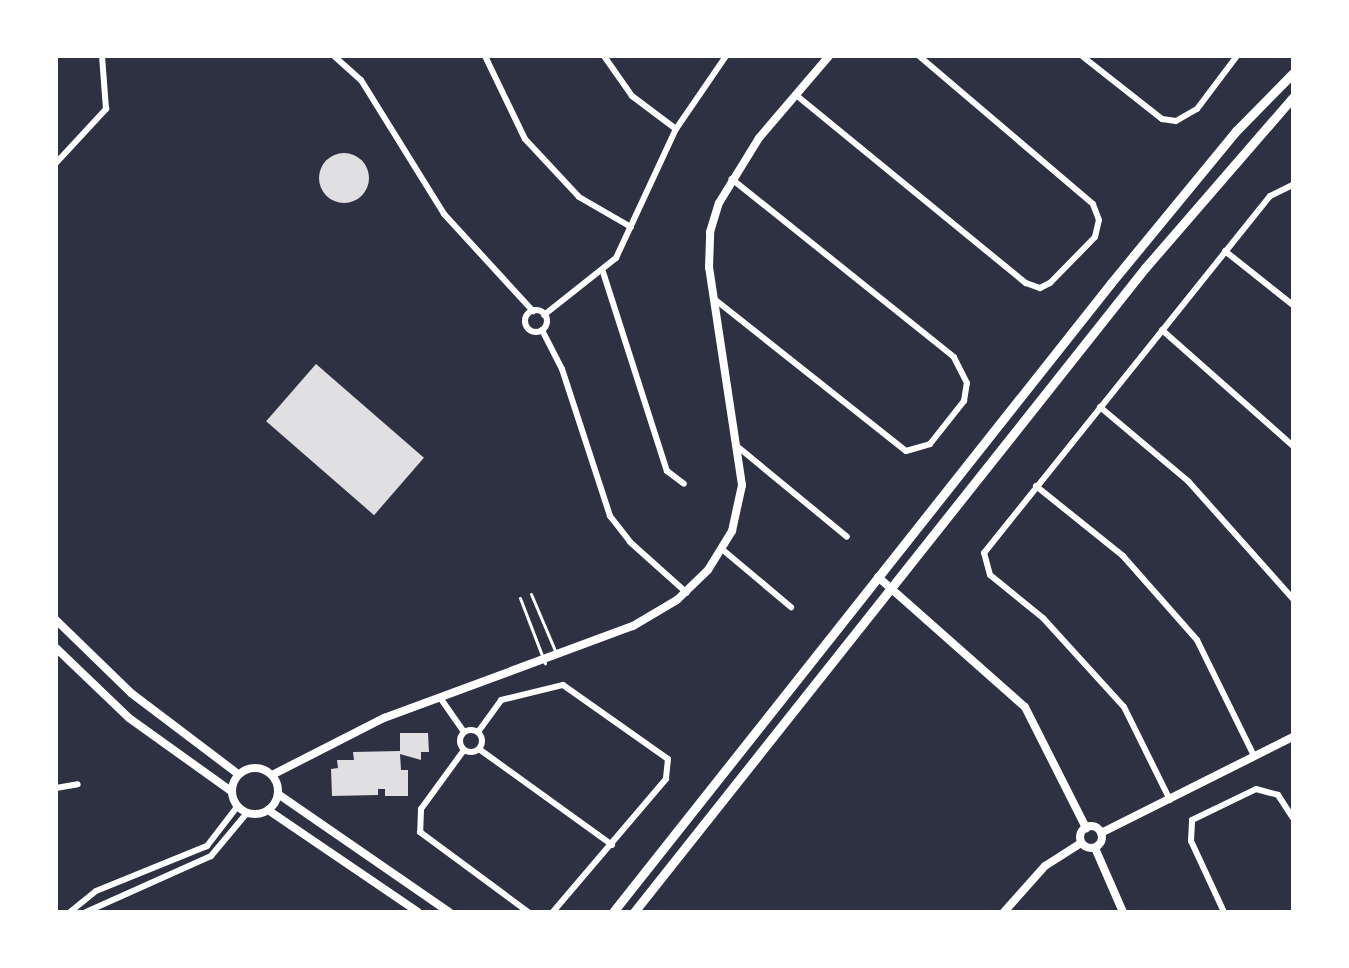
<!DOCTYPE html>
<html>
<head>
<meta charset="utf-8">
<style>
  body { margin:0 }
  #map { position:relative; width:1349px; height:968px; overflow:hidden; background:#2d3142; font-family:"Golos Text",sans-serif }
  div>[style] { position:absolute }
  .building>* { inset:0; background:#e0e0e3; transform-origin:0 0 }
  .round { border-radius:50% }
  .service>* { height:3px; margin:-1.5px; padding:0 1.5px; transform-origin:1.5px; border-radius:1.5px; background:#fff }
  .minor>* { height:6px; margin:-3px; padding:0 3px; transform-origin:3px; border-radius:3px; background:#fff }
  .minor>.ring { margin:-3px; padding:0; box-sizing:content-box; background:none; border:6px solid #fff; border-radius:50% }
  .tertiary>* { height:8px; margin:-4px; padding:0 4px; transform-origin:4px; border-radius:4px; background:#fff }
  .tertiary>.ring { margin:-4px; padding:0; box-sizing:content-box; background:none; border:8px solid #fff; border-radius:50% }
  .secondary>* { height:9px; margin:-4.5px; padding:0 4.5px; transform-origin:4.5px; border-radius:4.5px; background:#fff }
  span { translate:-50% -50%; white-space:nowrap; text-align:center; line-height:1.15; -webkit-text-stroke:8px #fff; paint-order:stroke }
  .frame { position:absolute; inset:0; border:58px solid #fff; pointer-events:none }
</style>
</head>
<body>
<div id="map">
  <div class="building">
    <i class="round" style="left:319px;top:153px;width:50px;height:50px"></i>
    <i style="left:316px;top:364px;width:143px;height:76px;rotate:41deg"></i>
    <i style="clip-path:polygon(400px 733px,428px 733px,429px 752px,421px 752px,421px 760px,400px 754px,401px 770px,408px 770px,408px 796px,385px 796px,385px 789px,378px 789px,378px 795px,332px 796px,331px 769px,338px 768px,337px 760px,354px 760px,353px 752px,400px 751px)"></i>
  </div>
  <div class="service">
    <i style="left:531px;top:594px;width:64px;rotate:67deg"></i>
    <i style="left:520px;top:598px;width:70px;rotate:69deg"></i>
  </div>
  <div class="minor">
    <i style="left:334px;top:56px;width:36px;rotate:42deg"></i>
    <i style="left:361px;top:80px;width:158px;rotate:58.2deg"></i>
    <i style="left:444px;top:214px;width:132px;rotate:47.5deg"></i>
    <i style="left:485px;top:56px;width:92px;rotate:64.3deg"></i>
    <i style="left:525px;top:139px;width:79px;rotate:47deg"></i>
    <i style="left:579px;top:197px;width:60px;rotate:30deg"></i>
    <i style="left:604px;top:56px;width:49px;rotate:55deg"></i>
    <i style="left:632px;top:96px;width:55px;rotate:36.9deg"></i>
    <i style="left:1082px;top:56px;width:102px;rotate:38.2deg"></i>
    <i style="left:1162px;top:119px;width:14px;rotate:8deg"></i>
    <i style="left:1176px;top:121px;width:24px;rotate:-30deg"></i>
    <i style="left:1197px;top:109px;width:66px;rotate:-53deg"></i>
    <i style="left:796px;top:95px;width:297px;rotate:39.3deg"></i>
    <i style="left:1026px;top:283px;width:15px;rotate:20deg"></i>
    <i style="left:1040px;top:288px;width:11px;rotate:-27deg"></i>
    <i style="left:1050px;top:283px;width:64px;rotate:-45.6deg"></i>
    <i style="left:1095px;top:237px;width:17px;rotate:-77deg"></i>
    <i style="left:1099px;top:220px;width:17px;rotate:-111deg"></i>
    <i style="left:1093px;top:204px;width:228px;rotate:-139.6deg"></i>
    <i style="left:56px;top:163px;width:74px;rotate:-47.2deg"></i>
    <i style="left:106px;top:109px;width:53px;rotate:-94.3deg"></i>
    <i style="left:1225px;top:251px;width:87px;rotate:38.5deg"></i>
    <i style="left:603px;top:272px;width:209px;rotate:72.2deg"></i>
    <i style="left:667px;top:471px;width:21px;rotate:37deg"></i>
    <i style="left:713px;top:298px;width:246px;rotate:38.4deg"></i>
    <i style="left:906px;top:451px;width:25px;rotate:-16deg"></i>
    <i style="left:930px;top:444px;width:55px;rotate:-51.7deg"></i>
    <i style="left:964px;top:401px;width:18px;rotate:-81deg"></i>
    <i style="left:967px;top:383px;width:29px;rotate:-117deg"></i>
    <i style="left:954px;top:357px;width:285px;rotate:-141.3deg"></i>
    <i class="ring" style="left:525px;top:310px;width:16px;height:16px"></i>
    <i style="left:544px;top:315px;width:92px;rotate:-38.4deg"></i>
    <i style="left:616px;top:258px;width:142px;rotate:-65.1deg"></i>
    <i style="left:676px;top:129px;width:88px;rotate:-55.6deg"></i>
    <i style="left:542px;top:330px;width:44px;rotate:62.9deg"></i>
    <i style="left:562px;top:369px;width:155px;rotate:71.9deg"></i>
    <i style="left:610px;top:516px;width:33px;rotate:52deg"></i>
    <i style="left:630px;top:542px;width:76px;rotate:41.8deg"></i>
    <i style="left:1162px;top:330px;width:175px;rotate:41.5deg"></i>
    <i style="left:1100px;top:407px;width:115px;rotate:40.1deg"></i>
    <i style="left:1188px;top:481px;width:158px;rotate:48.3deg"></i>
    <i style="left:738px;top:447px;width:141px;rotate:39.5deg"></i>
    <i style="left:1036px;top:486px;width:112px;rotate:38.8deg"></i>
    <i style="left:1123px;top:556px;width:112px;rotate:48.6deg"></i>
    <i style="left:1197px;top:640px;width:129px;rotate:63.8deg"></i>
    <i style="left:723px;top:550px;width:89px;rotate:40deg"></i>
    <i style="left:441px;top:699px;width:40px;rotate:55.1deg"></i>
    <i class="ring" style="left:460px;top:730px;width:16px;height:16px"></i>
    <i style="left:478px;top:732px;width:39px;rotate:-54deg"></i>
    <i style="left:501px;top:700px;width:64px;rotate:-13.6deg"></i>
    <i style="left:563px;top:685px;width:128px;rotate:35.2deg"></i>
    <i style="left:668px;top:759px;width:20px;rotate:96deg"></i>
    <i style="left:666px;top:779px;width:175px;rotate:130.4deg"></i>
    <i style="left:479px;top:749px;width:164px;rotate:35.8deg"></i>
    <i style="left:464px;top:750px;width:73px;rotate:126.1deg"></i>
    <i style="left:421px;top:809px;width:23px;rotate:92deg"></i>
    <i style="left:420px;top:832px;width:134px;rotate:36.5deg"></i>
    <i style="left:56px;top:788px;width:22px;rotate:-10deg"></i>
    <i style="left:1170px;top:800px;width:104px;rotate:-116.3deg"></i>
    <i style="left:1124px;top:707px;width:120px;rotate:-132.3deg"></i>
    <i style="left:1043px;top:618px;width:68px;rotate:-140.9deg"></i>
    <i style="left:990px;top:575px;width:23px;rotate:-105deg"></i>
    <i style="left:984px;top:553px;width:457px;rotate:-51.3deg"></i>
    <i style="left:1270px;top:196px;width:25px;rotate:-26deg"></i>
    <i style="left:70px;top:912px;width:33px;rotate:-39deg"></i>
    <i style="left:96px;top:891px;width:120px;rotate:-22.1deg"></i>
    <i style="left:207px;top:846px;width:49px;rotate:-52.4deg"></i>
    <i style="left:86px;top:912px;width:137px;rotate:-24.1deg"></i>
    <i style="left:211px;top:856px;width:56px;rotate:-50.1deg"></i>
    <i style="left:1224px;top:912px;width:78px;rotate:-114.9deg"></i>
    <i style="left:1191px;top:841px;width:21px;rotate:-87deg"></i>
    <i style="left:1192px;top:820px;width:71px;rotate:-25.8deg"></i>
    <i style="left:1256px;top:789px;width:23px;rotate:15deg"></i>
    <i style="left:1278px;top:795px;width:27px;rotate:57deg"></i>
  </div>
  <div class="tertiary">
    <i style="left:878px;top:577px;width:196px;rotate:41.5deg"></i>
    <i style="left:1025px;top:707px;width:136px;rotate:63.2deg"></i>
    <i style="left:56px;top:620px;width:105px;rotate:44.2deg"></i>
    <i style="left:131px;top:693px;width:134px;rotate:37.1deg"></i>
    <i style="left:56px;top:648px;width:101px;rotate:43.8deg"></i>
    <i style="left:129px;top:718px;width:125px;rotate:35.6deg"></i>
    <i class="ring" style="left:232px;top:768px;width:38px;height:38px"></i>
    <i style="left:272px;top:775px;width:126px;rotate:-27deg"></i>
    <i style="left:384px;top:718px;width:265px;rotate:-20.3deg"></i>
    <i style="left:633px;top:626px;width:51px;rotate:-30.6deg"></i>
    <i style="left:677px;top:600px;width:43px;rotate:-44.1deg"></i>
    <i style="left:708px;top:570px;width:46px;rotate:-58.4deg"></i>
    <i style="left:732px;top:531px;width:47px;rotate:-77.7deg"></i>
    <i style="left:742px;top:485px;width:220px;rotate:-98.6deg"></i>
    <i style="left:709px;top:267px;width:35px;rotate:-88deg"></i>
    <i style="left:710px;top:232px;width:30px;rotate:-73deg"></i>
    <i style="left:719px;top:203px;width:76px;rotate:-58.4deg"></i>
    <i style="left:759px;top:138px;width:108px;rotate:-49.5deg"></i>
    <i style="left:278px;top:794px;width:208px;rotate:34.6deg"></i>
    <i style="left:268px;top:810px;width:181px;rotate:34.2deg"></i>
    <i class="ring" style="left:1080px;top:826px;width:14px;height:14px"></i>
    <i style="left:1101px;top:833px;width:215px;rotate:-26.6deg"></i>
    <i style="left:1095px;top:848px;width:70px;rotate:66.4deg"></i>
    <i style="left:1004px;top:912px;width:62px;rotate:-48.3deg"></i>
    <i style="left:1045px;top:866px;width:43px;rotate:-32.6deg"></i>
  </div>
  <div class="secondary">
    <i style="left:613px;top:912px;width:802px;rotate:-51.63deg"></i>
    <i style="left:1111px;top:283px;width:197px;rotate:-50.6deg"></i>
    <i style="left:1236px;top:131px;width:81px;rotate:-45.5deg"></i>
    <i style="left:634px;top:912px;width:822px;rotate:-51.57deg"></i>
    <i style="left:1145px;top:268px;width:226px;rotate:-49.1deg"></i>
  </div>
  <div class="frame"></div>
</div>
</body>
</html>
